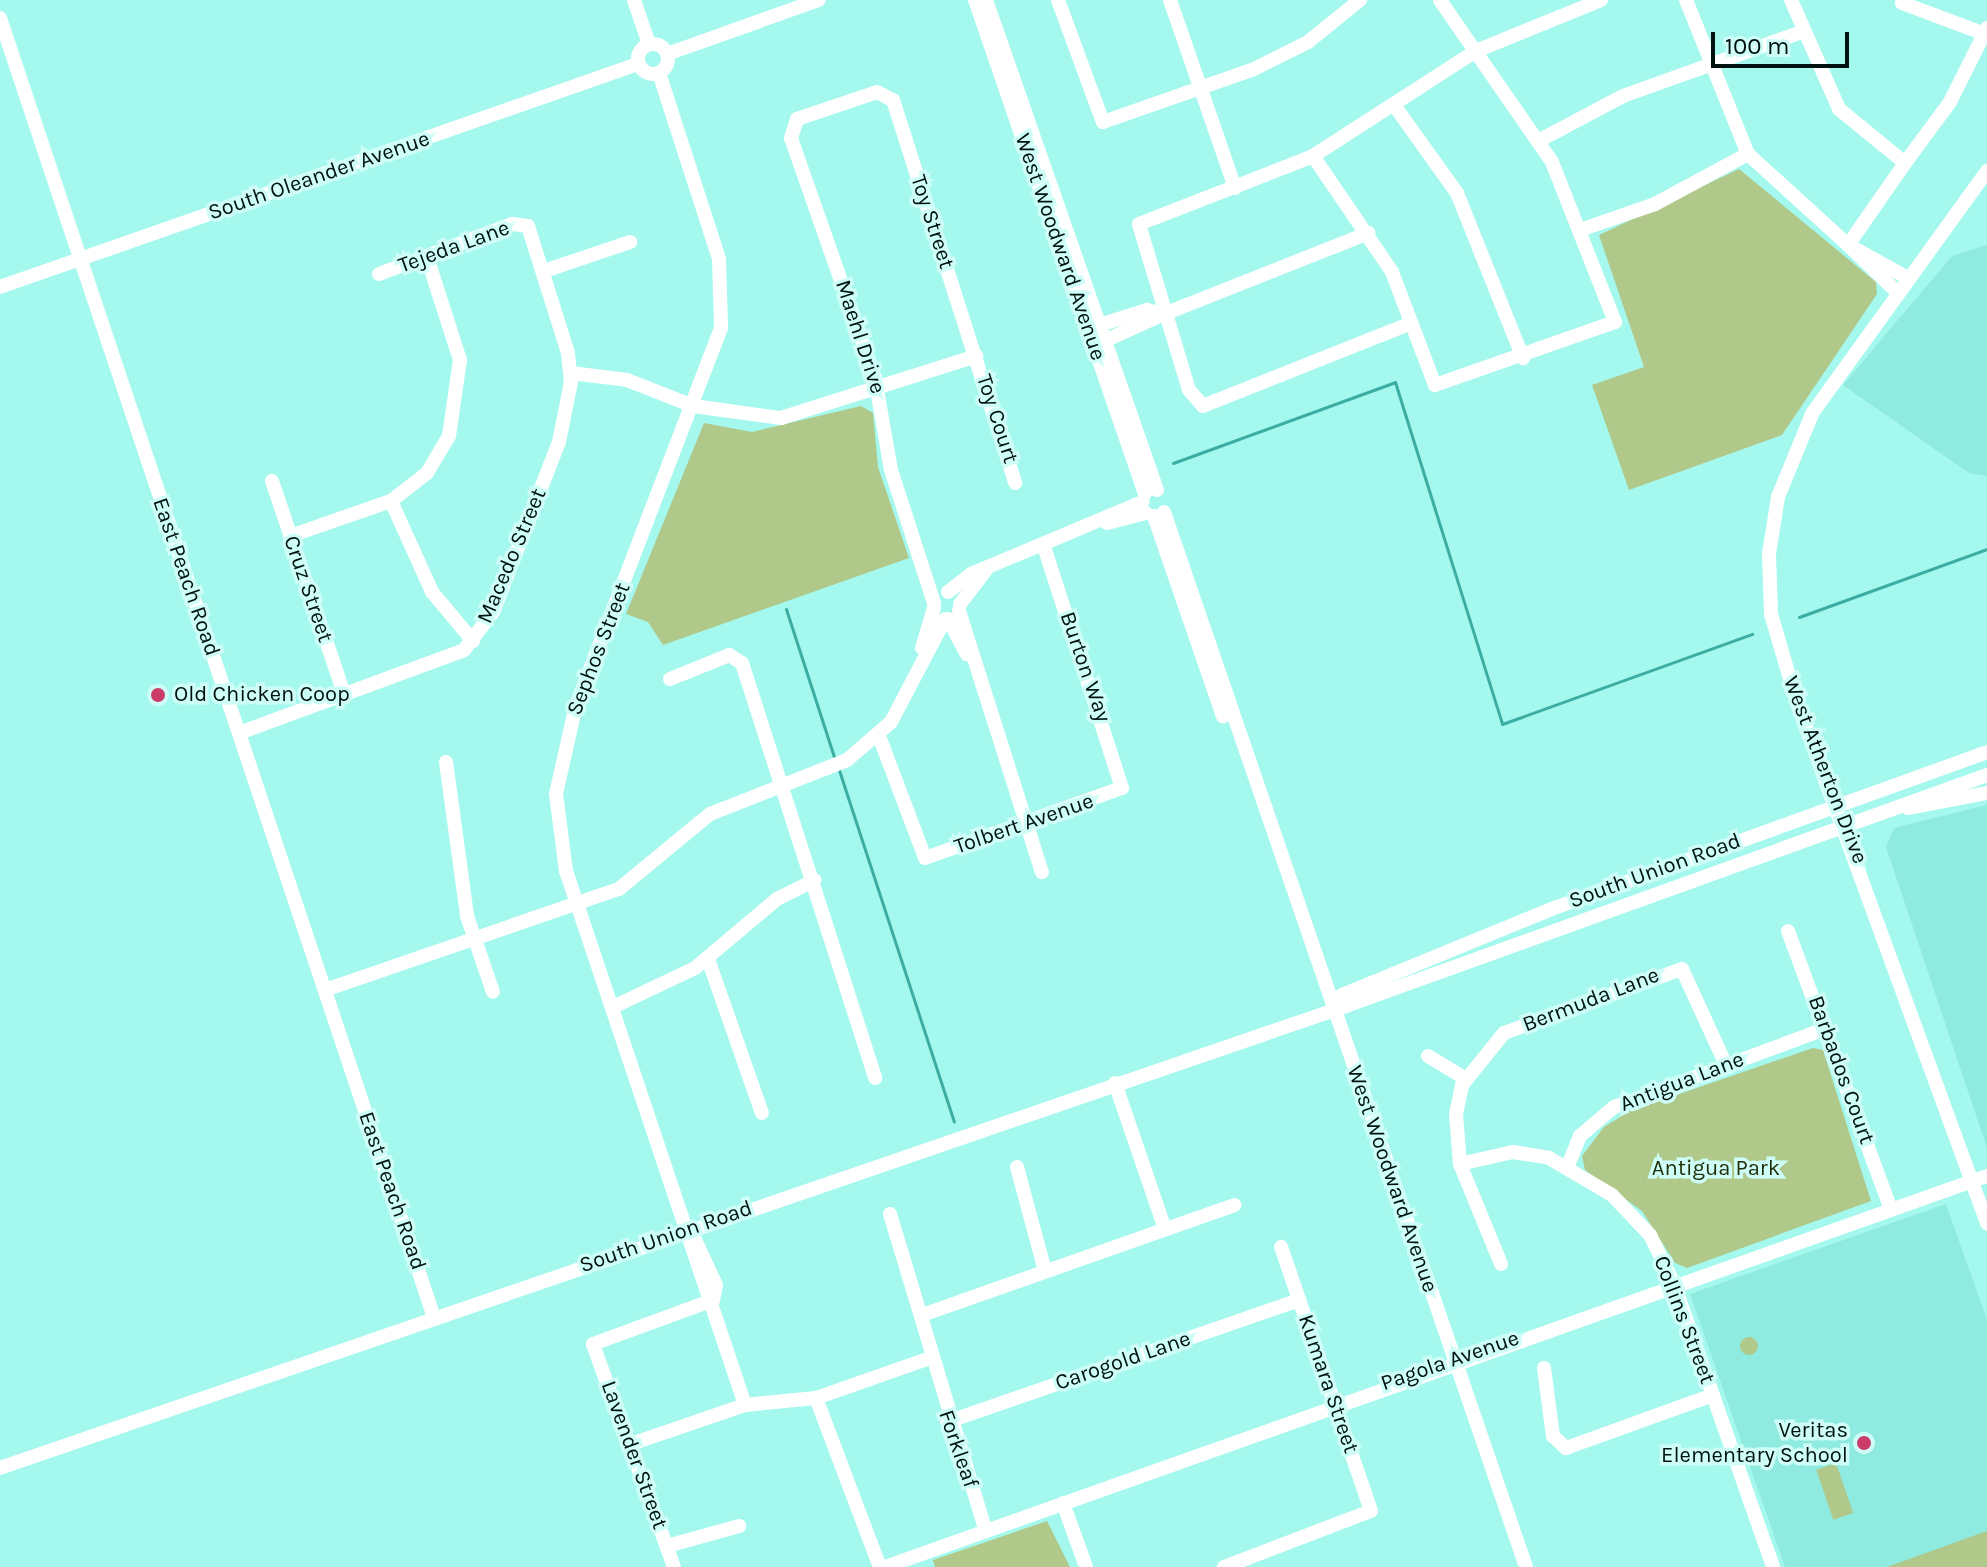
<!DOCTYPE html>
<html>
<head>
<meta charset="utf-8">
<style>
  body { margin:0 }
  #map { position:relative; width:1987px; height:1567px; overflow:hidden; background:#a5f8ee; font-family:Karla,sans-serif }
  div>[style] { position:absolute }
  .built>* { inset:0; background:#8feadf }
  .green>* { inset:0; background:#b0c98b; transform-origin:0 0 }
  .round { border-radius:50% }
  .stream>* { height:3px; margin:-1.5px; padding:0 1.5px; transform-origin:1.5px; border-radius:1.5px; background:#3cada2 }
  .minor>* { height:14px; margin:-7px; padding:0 7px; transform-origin:7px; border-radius:7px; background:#fff }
  .minor>.ring { margin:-7px; padding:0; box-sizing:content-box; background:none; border:14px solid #fff; border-radius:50% }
  .dots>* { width:22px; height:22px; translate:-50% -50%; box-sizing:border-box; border:4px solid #cffef8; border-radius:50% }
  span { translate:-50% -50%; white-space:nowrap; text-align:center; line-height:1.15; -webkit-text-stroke:7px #cffef8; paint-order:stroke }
  .street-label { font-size:22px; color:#00120f }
  .poi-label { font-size:22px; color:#00120f }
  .left { translate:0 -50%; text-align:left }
  .right { translate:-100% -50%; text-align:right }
  .park-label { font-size:22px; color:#222f08 }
  .scale { position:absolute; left:1711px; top:32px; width:138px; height:36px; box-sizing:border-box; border:4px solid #00120f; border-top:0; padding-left:10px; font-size:24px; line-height:28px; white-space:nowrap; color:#00120f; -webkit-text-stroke:6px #cffef8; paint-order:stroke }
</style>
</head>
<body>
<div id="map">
  <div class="built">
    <i style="clip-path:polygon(1987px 245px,1987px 476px,1969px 473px,1843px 385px,1952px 256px)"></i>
    <i style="clip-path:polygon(1987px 805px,1987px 1148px,1886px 847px,1894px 828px)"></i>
    <i style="clip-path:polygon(1946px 1204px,1987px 1320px,1987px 1567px,1785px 1567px,1690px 1294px)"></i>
  </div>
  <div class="green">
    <i style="clip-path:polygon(1739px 169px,1876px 282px,1877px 294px,1782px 435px,1629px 490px,1592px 385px,1644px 367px,1599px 235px)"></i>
    <i style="clip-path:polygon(861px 406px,873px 413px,878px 467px,909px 558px,663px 645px,648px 622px,626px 614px,704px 423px,752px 432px)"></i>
    <i style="clip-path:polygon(1813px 1048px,1823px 1050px,1871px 1201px,1687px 1268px,1675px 1263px,1642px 1211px,1585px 1170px,1582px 1156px,1604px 1127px,1630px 1111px)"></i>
    <i class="round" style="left:1740px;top:1337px;width:18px;height:18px"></i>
    <i style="left:1836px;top:1463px;width:53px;height:21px;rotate:71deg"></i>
    <i style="clip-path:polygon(1047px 1521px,1070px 1567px,935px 1567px,933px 1560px)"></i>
    <i style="clip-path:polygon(1987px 1531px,1987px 1567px,1887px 1567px)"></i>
  </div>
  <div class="stream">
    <i style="left:1173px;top:463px;width:236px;rotate:-20deg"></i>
    <i style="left:1395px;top:382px;width:358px;rotate:72.6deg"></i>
    <i style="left:1502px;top:724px;width:266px;rotate:-19.8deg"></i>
    <i style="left:786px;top:609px;width:159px;rotate:72deg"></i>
    <i style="left:1799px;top:617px;width:200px;rotate:-19.9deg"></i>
    <i style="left:838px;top:767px;width:373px;rotate:71.9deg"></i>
  </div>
  <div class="minor">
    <i style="left:634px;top:0;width:46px;rotate:71.2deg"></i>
    <i style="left:975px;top:0;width:522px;rotate:71.01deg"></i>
    <i style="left:986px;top:0;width:519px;rotate:70.76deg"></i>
    <i style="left:1058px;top:0;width:130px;rotate:69.8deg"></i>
    <i style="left:1103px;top:122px;width:160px;rotate:-19.3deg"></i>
    <i style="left:1254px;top:69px;width:60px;rotate:-26.6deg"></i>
    <i style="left:1308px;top:42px;width:67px;rotate:-38.9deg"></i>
    <i style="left:1170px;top:0;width:199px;rotate:70.9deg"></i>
    <i style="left:1686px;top:0;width:166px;rotate:68.1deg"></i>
    <i style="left:1748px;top:154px;width:135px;rotate:42.3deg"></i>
    <i style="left:1848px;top:245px;width:100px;rotate:-55.2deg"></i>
    <i style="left:1791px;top:0;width:119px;rotate:66.2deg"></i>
    <i style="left:1839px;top:109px;width:85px;rotate:39.3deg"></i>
    <i style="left:1905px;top:163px;width:76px;rotate:-53.6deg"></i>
    <i style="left:1950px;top:102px;width:83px;rotate:-63.4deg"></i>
    <i style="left:1902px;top:3px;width:89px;rotate:20.5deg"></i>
    <i style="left:0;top:18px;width:1370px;rotate:71.53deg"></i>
    <i class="ring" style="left:638px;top:44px;width:16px;height:16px"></i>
    <i style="left:667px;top:54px;width:161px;rotate:-19.6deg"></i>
    <i style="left:659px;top:73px;width:195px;rotate:72.1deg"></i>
    <i style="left:719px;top:259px;width:69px;rotate:88.3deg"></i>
    <i style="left:721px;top:328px;width:404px;rotate:111deg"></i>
    <i style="left:576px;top:705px;width:91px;rotate:102.7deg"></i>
    <i style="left:556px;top:794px;width:78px;rotate:82.6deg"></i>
    <i style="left:566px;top:871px;width:563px;rotate:71.47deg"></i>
    <i style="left:1394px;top:105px;width:108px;rotate:54.4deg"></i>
    <i style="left:1457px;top:193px;width:178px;rotate:68.2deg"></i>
    <i style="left:1540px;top:140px;width:94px;rotate:-27.9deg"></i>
    <i style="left:1623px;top:96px;width:190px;rotate:-19.7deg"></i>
    <i style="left:1313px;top:156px;width:140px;rotate:55.7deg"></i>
    <i style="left:1392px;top:272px;width:121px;rotate:69.2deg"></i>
    <i style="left:1435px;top:385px;width:191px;rotate:-19.3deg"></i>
    <i style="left:1615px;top:322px;width:172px;rotate:-111.5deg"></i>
    <i style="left:1552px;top:162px;width:197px;rotate:-124.7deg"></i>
    <i style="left:1987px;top:171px;width:299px;rotate:125.8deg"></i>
    <i style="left:1812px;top:414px;width:90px;rotate:112.3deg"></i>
    <i style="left:1778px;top:497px;width:58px;rotate:99deg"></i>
    <i style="left:1769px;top:554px;width:60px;rotate:88.1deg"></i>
    <i style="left:1771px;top:614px;width:93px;rotate:73.7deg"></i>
    <i style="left:1797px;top:703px;width:554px;rotate:69.93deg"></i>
    <i style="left:1583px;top:229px;width:76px;rotate:-19.1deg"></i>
    <i style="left:1655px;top:204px;width:106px;rotate:-28.3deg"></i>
    <i style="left:547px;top:270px;width:88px;rotate:-18.6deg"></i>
    <i style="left:0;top:287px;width:676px;rotate:-19.27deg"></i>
    <i style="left:1898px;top:293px;width:69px;rotate:-136.2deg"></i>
    <i style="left:1848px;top:245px;width:68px;rotate:28.8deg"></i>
    <i style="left:1164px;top:314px;width:220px;rotate:-21.6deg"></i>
    <i style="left:1409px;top:324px;width:222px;rotate:158.3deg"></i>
    <i style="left:1203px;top:406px;width:21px;rotate:-131deg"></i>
    <i style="left:1189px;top:390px;width:173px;rotate:-106.8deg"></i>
    <i style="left:1139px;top:224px;width:187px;rotate:-21.3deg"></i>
    <i style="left:1313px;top:156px;width:194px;rotate:-32.8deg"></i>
    <i style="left:1476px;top:51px;width:135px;rotate:-22.2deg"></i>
    <i style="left:1093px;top:327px;width:57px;rotate:-17.5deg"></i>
    <i style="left:1147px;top:310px;width:17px;rotate:13deg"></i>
    <i style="left:1164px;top:314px;width:72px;rotate:155.6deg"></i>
    <i style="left:571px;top:373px;width:56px;rotate:7.1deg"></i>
    <i style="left:627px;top:380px;width:71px;rotate:21.5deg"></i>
    <i style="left:693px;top:406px;width:89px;rotate:7.8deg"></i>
    <i style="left:781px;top:418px;width:205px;rotate:-17.6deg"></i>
    <i style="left:272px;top:481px;width:228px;rotate:71.3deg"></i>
    <i style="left:391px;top:501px;width:100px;rotate:65.7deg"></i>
    <i style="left:432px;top:592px;width:64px;rotate:50.1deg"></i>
    <i style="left:1164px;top:512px;width:1115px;rotate:71.06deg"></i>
    <i style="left:1154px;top:516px;width:212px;rotate:71deg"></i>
    <i style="left:1107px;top:523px;width:40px;rotate:-14.4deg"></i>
    <i style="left:290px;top:536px;width:107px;rotate:-19.1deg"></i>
    <i style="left:391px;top:501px;width:46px;rotate:-37.9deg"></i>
    <i style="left:427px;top:473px;width:43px;rotate:-59.3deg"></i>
    <i style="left:449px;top:436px;width:77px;rotate:-81.8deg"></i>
    <i style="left:460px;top:360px;width:108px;rotate:-107.8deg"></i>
    <i style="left:948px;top:592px;width:29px;rotate:-38deg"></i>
    <i style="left:971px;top:574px;width:186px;rotate:-22.8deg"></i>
    <i style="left:934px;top:603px;width:140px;rotate:-107.9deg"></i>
    <i style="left:891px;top:470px;width:93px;rotate:-99.9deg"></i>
    <i style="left:875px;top:378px;width:254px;rotate:-109.3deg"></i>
    <i style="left:791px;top:138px;width:20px;rotate:-72deg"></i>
    <i style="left:797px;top:119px;width:84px;rotate:-18.6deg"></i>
    <i style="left:877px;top:92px;width:18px;rotate:27deg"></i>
    <i style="left:893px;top:100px;width:402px;rotate:72.3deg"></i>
    <i style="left:960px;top:604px;width:43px;rotate:-52.6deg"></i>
    <i style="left:959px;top:611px;width:274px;rotate:72.4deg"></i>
    <i style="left:948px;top:619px;width:40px;rotate:62deg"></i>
    <i style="left:922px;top:648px;width:42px;rotate:-73.3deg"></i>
    <i style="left:670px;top:679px;width:64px;rotate:-22.1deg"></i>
    <i style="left:729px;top:655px;width:15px;rotate:32deg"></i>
    <i style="left:742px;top:663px;width:436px;rotate:72.2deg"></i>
    <i style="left:239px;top:733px;width:240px;rotate:-20.2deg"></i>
    <i style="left:464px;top:650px;width:48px;rotate:-52.7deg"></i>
    <i style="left:493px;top:612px;width:182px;rotate:-68.8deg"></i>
    <i style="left:559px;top:442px;width:61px;rotate:-78.7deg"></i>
    <i style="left:571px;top:382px;width:29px;rotate:-96deg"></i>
    <i style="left:568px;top:353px;width:133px;rotate:-107.5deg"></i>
    <i style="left:528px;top:226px;width:16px;rotate:-173deg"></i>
    <i style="left:512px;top:224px;width:142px;rotate:159.4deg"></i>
    <i style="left:879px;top:736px;width:130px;rotate:69.3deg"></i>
    <i style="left:925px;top:858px;width:209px;rotate:-19.6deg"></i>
    <i style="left:1122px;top:788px;width:254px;rotate:-107.9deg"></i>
    <i style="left:446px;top:762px;width:155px;rotate:82.2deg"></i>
    <i style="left:467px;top:916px;width:80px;rotate:71.1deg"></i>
    <i style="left:1908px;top:808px;width:80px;rotate:-10.8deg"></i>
    <i style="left:1788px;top:931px;width:296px;rotate:69.7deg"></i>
    <i style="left:708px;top:959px;width:163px;rotate:70.7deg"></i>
    <i style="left:325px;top:990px;width:311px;rotate:-19deg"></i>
    <i style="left:619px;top:889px;width:118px;rotate:-39.5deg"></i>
    <i style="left:710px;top:814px;width:147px;rotate:-21.5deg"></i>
    <i style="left:847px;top:760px;width:58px;rotate:-40.8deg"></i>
    <i style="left:891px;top:722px;width:116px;rotate:-62.3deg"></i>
    <i style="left:613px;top:1007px;width:91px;rotate:-25.4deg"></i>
    <i style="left:695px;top:968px;width:107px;rotate:-40.1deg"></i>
    <i style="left:777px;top:899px;width:42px;rotate:-26.6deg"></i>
    <i style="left:1332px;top:1008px;width:16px;rotate:-52deg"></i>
    <i style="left:1342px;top:995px;width:232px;rotate:-22.3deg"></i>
    <i style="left:1557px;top:907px;width:457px;rotate:-19.8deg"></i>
    <i style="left:1428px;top:1056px;width:44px;rotate:31.2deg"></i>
    <i style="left:1115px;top:1083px;width:154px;rotate:71.1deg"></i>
    <i style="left:1460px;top:1164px;width:54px;rotate:-12.8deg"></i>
    <i style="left:1513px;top:1152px;width:36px;rotate:9deg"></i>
    <i style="left:1549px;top:1158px;width:73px;rotate:30.4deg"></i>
    <i style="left:1612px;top:1195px;width:55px;rotate:46.5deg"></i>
    <i style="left:1650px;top:1235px;width:55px;rotate:63.9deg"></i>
    <i style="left:1674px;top:1284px;width:300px;rotate:70.7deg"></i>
    <i style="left:1017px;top:1167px;width:108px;rotate:74.9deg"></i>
    <i style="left:1567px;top:1168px;width:35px;rotate:-68deg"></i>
    <i style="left:1580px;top:1136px;width:45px;rotate:-40.5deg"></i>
    <i style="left:1614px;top:1107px;width:225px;rotate:-20.3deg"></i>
    <i style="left:890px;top:1214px;width:329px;rotate:73.2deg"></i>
    <i style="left:690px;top:1229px;width:62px;rotate:65.1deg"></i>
    <i style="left:716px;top:1285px;width:15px;rotate:101deg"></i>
    <i style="left:1501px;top:1264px;width:108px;rotate:-112.3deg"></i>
    <i style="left:1460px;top:1164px;width:50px;rotate:-94.6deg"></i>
    <i style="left:1456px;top:1114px;width:30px;rotate:-78deg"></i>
    <i style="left:1462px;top:1085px;width:67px;rotate:-51.1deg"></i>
    <i style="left:1504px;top:1033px;width:189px;rotate:-19.8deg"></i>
    <i style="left:1682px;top:969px;width:106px;rotate:65.4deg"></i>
    <i style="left:925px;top:1314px;width:328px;rotate:-19.4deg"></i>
    <i style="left:1544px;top:1368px;width:69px;rotate:82.5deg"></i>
    <i style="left:1553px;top:1436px;width:18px;rotate:43deg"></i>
    <i style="left:1566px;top:1448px;width:156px;rotate:-19.8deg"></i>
    <i style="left:816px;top:1398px;width:181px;rotate:69.3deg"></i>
    <i style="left:947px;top:1422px;width:373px;rotate:-19.1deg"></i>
    <i style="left:631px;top:1444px;width:120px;rotate:-18.9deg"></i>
    <i style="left:745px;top:1405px;width:71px;rotate:-5.6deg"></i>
    <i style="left:816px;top:1398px;width:124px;rotate:-19.3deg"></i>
    <i style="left:0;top:1468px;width:1423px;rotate:-18.94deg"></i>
    <i style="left:1346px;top:1006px;width:681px;rotate:-19.82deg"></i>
    <i style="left:1063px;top:1503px;width:68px;rotate:70.2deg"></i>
    <i style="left:667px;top:1546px;width:75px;rotate:-15.5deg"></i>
    <i style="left:674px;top:1567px;width:237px;rotate:-110deg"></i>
    <i style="left:593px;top:1344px;width:128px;rotate:-20.1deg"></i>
    <i style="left:885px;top:1567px;width:1169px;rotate:-19.54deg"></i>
    <i style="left:1224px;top:1567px;width:157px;rotate:-20.9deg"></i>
    <i style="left:1371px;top:1511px;width:279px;rotate:-108.8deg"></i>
  </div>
  <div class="dots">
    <i style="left:158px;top:695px;background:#cb3d69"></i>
    <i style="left:1864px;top:1443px;background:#cb3d69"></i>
  </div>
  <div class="street-label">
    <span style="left:319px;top:176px;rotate:-19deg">South Oleander Avenue</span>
    <span style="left:932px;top:222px;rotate:72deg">Toy Street</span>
    <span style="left:454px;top:247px;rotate:-20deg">Tejeda Lane</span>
    <span style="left:1060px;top:247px;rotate:71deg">West Woodward Avenue</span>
    <span style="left:860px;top:337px;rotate:72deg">Maehl Drive</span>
    <span style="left:997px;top:419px;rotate:72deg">Toy Court</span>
    <span style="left:512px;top:556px;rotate:-67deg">Macedo Street</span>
    <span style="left:186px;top:577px;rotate:71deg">East Peach Road</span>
    <span style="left:308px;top:589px;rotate:71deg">Cruz Street</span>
    <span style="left:599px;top:649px;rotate:-69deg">Sephos Street</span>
    <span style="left:1085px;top:667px;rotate:71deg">Burton Way</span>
    <span style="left:1825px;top:770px;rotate:69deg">West Atherton Drive</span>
    <span style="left:1024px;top:824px;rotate:-19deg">Tolbert Avenue</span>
    <span style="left:1655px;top:871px;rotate:-20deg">South Union Road</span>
    <span style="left:1591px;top:1000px;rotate:-21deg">Bermuda Lane</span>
    <span style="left:1841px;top:1070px;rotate:70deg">Barbados Court</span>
    <span style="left:1682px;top:1082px;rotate:-21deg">Antigua Lane</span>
    <span style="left:1392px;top:1179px;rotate:71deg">West Woodward Avenue</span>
    <span style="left:392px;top:1191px;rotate:71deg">East Peach Road</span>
    <span style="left:666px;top:1237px;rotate:-19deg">South Union Road</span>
    <span style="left:1684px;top:1320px;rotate:69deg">Collins Street</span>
    <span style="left:1123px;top:1361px;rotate:-19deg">Carogold Lane</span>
    <span style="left:1450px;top:1361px;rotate:-19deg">Pagola Avenue</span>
    <span style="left:1328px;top:1384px;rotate:71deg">Kumara Street</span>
    <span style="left:958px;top:1449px;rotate:71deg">Forkleaf</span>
    <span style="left:634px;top:1455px;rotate:70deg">Lavender Street</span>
  </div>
  <div class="poi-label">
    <span class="left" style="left:174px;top:695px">Old Chicken Coop</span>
    <span class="right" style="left:1848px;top:1443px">Veritas<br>Elementary School</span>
  </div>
  <div class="park-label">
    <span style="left:1716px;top:1169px">Antigua Park</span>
  </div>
  <div class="scale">100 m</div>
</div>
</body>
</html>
